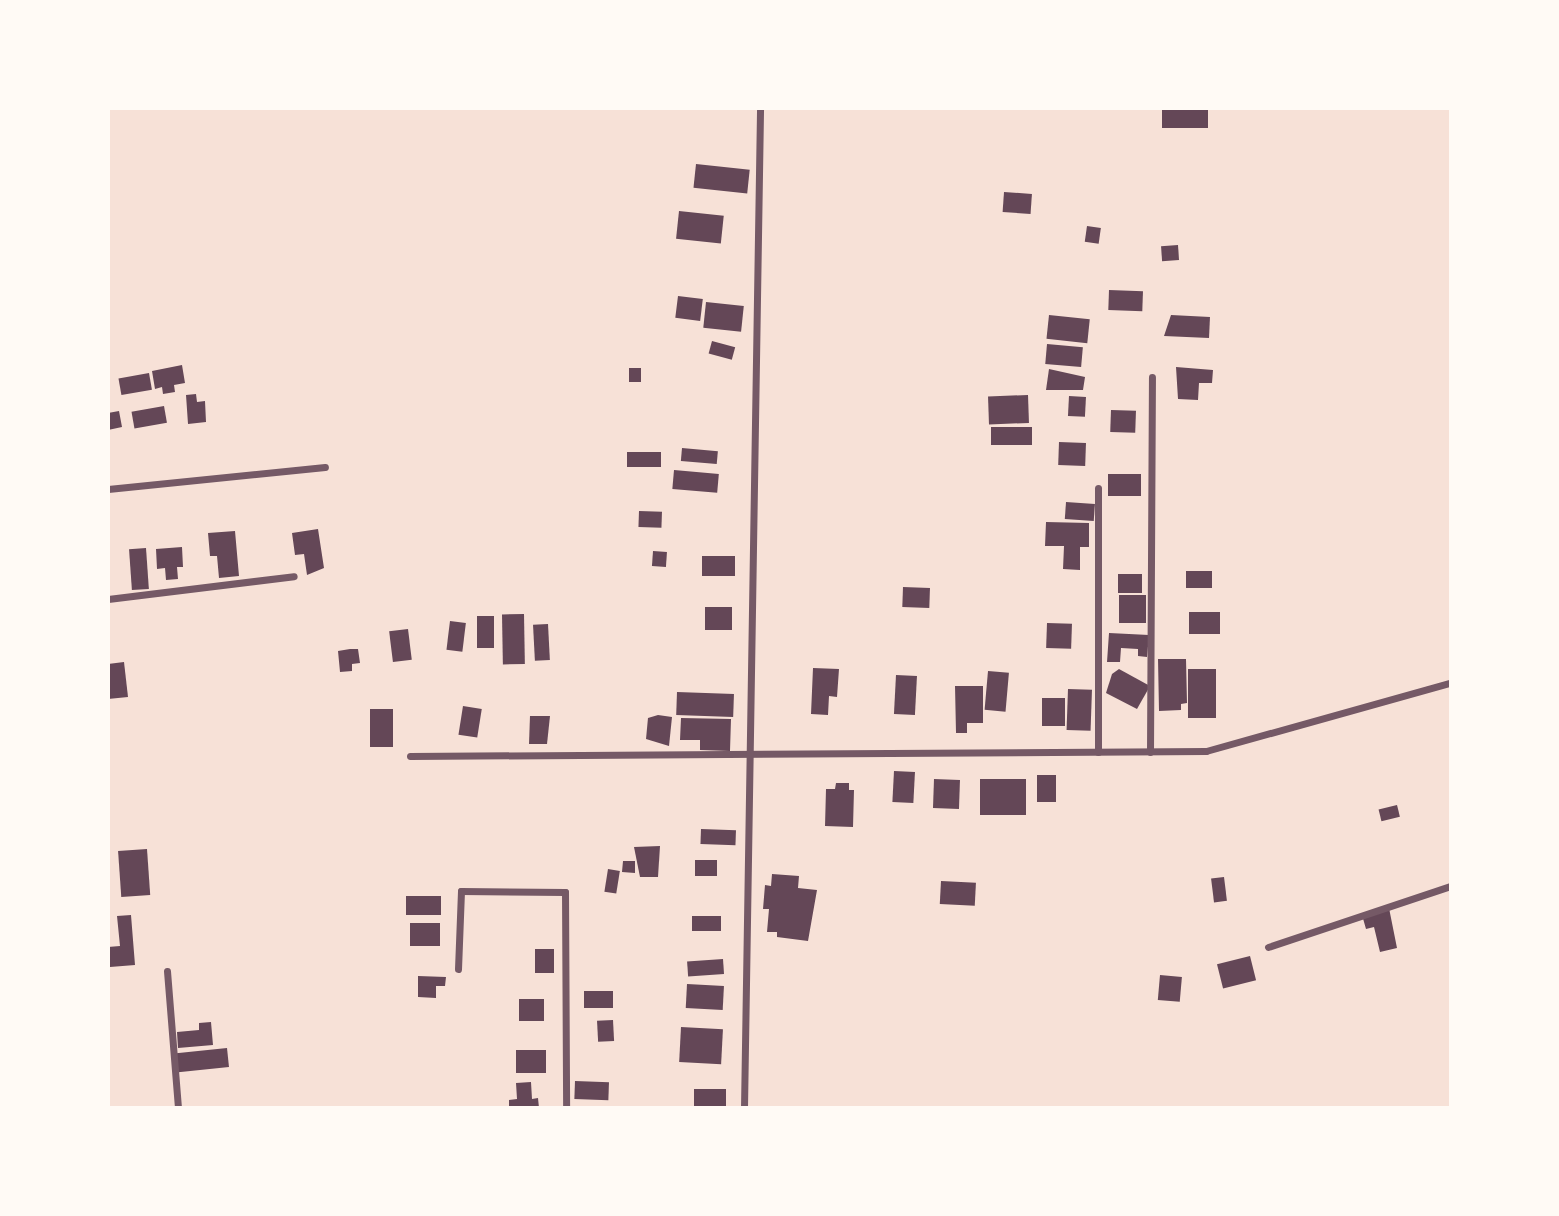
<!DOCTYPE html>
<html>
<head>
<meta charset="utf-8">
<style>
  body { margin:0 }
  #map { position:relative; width:1559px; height:1216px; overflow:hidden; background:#f7e1d7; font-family:"Noto Serif",serif }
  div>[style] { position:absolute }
  .building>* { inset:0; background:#644757; transform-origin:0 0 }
  .minor>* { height:7px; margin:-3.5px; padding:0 3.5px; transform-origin:3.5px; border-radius:3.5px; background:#755966 }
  span { translate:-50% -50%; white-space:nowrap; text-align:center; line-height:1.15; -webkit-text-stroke:5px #fffaf5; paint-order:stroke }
  .frame { position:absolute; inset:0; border:110px solid #fffaf5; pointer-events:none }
</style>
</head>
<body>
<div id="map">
  <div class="building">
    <i style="left:1162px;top:109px;width:46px;height:19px"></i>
    <i style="left:696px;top:164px;width:54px;height:24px;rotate:6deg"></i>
    <i style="left:1004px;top:192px;width:28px;height:20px;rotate:4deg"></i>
    <i style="left:679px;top:211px;width:45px;height:28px;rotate:6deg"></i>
    <i style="left:1087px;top:226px;width:14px;height:16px;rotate:8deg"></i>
    <i style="left:1178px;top:245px;width:15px;height:17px;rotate:86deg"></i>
    <i style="left:1109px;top:290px;width:34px;height:20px;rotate:2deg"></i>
    <i style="left:678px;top:296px;width:25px;height:22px;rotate:7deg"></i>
    <i style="left:706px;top:302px;width:38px;height:26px;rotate:6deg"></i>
    <i style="left:1049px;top:315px;width:41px;height:24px;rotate:6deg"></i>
    <i style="clip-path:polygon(1171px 315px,1210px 317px,1209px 338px,1164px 336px)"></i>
    <i style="left:712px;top:341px;width:24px;height:13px;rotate:15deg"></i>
    <i style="left:1047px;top:344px;width:36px;height:20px;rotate:5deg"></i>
    <i style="clip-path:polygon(182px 365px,185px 383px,174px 385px,175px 392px,163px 394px,162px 387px,155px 389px,152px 371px)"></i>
    <i style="clip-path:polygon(1176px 367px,1213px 370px,1212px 383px,1199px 383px,1198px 400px,1178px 399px)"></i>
    <i style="left:629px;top:368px;width:12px;height:14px"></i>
    <i style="clip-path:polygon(1049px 369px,1085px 377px,1083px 390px,1046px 390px)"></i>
    <i style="left:149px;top:373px;width:17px;height:31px;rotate:80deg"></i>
    <i style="clip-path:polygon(196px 394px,197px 402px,205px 401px,206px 422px,188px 424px,186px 395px)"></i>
    <i style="left:1028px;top:395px;width:28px;height:40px;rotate:88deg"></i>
    <i style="left:1069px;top:396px;width:17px;height:20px;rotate:3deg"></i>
    <i style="left:164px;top:406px;width:17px;height:33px;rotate:80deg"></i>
    <i style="left:1111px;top:410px;width:25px;height:22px;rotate:2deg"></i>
    <i style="clip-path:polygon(119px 411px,122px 427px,108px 430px,108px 413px)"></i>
    <i style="left:991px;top:427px;width:41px;height:18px"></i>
    <i style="left:1059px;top:442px;width:27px;height:23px;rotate:2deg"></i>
    <i style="left:682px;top:448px;width:36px;height:13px;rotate:5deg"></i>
    <i style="left:627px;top:452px;width:34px;height:15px"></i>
    <i style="left:674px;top:470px;width:45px;height:19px;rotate:5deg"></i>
    <i style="left:1141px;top:474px;width:22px;height:33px;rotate:90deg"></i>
    <i style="left:1066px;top:502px;width:29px;height:17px;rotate:4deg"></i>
    <i style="left:639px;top:511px;width:23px;height:16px;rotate:2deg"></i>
    <i style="clip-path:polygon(1046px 522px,1089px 523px,1089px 547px,1080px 547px,1080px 570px,1063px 569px,1064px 546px,1045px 546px)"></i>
    <i style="clip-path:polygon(318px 529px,324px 568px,307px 575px,304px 554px,295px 555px,292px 533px)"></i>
    <i style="clip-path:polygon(235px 531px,239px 576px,219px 578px,217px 556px,210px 556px,208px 533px)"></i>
    <i style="clip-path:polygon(182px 547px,183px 567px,177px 567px,178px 579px,166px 580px,165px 568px,157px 569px,156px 549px)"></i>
    <i style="left:146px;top:548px;width:41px;height:17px;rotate:86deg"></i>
    <i style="left:653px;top:551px;width:14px;height:15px;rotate:4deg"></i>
    <i style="left:735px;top:556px;width:20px;height:33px;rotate:90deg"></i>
    <i style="left:1212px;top:571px;width:17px;height:26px;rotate:90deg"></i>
    <i style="left:1118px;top:574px;width:24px;height:19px"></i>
    <i style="left:903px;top:587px;width:27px;height:20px;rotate:2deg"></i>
    <i style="left:1119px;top:595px;width:27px;height:28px"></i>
    <i style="left:705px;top:607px;width:27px;height:23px"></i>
    <i style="left:1189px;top:612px;width:31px;height:22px"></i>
    <i style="left:524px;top:614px;width:50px;height:22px;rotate:89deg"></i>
    <i style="left:477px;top:616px;width:17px;height:32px"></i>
    <i style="left:450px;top:621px;width:16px;height:29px;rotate:7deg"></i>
    <i style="left:1047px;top:623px;width:25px;height:25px;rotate:2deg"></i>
    <i style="left:548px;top:624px;width:36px;height:15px;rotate:87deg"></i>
    <i style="left:408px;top:629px;width:31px;height:19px;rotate:83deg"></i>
    <i style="clip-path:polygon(1109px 633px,1149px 635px,1147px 657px,1138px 656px,1138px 649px,1121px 648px,1120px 662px,1107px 662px)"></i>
    <i style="clip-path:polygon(350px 649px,358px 649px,360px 663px,352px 664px,352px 671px,340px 672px,338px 651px)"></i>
    <i style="clip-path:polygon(1158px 659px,1186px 659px,1187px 703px,1181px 704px,1181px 710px,1159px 711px)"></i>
    <i style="clip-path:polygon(124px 662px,128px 697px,108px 699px,108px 664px)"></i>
    <i style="clip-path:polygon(813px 668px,839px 669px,837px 697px,829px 696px,828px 715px,811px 714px)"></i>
    <i style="clip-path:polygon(1119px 669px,1150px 686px,1137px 709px,1106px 693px,1112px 674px)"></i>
    <i style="left:1188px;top:669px;width:28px;height:49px"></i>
    <i style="left:988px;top:671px;width:21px;height:39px;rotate:5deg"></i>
    <i style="left:896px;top:675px;width:21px;height:39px;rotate:3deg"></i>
    <i style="clip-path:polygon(955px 686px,983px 686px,983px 723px,967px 723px,967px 733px,956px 733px)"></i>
    <i style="left:1068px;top:689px;width:24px;height:41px;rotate:2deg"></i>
    <i style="left:677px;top:692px;width:57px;height:23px;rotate:2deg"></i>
    <i style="left:1065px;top:698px;width:28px;height:23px;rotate:90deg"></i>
    <i style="left:463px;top:706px;width:19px;height:29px;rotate:9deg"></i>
    <i style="left:370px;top:709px;width:23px;height:38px"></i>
    <i style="clip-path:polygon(658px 715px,672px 717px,669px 746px,646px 739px,648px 718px)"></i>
    <i style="clip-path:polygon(530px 716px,550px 716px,547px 744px,529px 744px)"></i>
    <i style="clip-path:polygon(681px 718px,731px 719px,730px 751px,700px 750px,700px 740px,680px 740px)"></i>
    <i style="left:894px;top:771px;width:21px;height:31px;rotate:3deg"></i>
    <i style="left:1037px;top:775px;width:19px;height:27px"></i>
    <i style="left:934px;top:779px;width:26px;height:29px;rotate:2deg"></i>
    <i style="left:980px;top:779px;width:46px;height:36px"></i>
    <i style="clip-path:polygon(836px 783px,849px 783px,849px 790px,854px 790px,853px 827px,825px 826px,826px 789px,835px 789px)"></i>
    <i style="left:1397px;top:805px;width:12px;height:19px;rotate:76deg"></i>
    <i style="left:701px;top:829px;width:35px;height:15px;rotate:2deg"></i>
    <i style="clip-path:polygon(660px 846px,658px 877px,640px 877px,634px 847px)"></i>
    <i style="left:147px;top:849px;width:46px;height:29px;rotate:86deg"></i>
    <i style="left:717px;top:860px;width:16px;height:22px;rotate:90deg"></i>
    <i style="clip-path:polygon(623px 861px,635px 861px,635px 873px,622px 872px)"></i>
    <i style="left:608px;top:869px;width:12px;height:23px;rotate:9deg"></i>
    <i style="clip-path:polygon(772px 874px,799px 876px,798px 888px,817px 890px,808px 941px,777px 937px,777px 932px,767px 932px,769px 909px,763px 909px,765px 885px,771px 886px)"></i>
    <i style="left:1224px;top:877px;width:24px;height:13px;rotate:83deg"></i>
    <i style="left:941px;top:881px;width:35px;height:23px;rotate:3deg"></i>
    <i style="left:406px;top:896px;width:35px;height:19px"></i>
    <i style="clip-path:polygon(1389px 908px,1397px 948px,1380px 952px,1374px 927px,1366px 929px,1362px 915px)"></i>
    <i style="clip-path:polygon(131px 915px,135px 965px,110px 967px,108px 947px,120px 946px,117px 916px)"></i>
    <i style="left:721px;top:916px;width:15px;height:29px;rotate:90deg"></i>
    <i style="left:410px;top:923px;width:30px;height:23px"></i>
    <i style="left:554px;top:949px;width:24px;height:19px;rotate:90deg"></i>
    <i style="left:1250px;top:956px;width:25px;height:34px;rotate:76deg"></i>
    <i style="left:723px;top:959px;width:15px;height:36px;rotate:86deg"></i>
    <i style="left:1160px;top:975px;width:22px;height:25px;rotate:5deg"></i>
    <i style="clip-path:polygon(418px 976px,446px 977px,445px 986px,436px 986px,436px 998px,418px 997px)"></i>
    <i style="left:687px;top:984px;width:37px;height:24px;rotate:3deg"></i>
    <i style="left:613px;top:991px;width:17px;height:29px;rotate:90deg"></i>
    <i style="left:519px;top:999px;width:25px;height:22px"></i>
    <i style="left:613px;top:1020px;width:21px;height:16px;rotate:87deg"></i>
    <i style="clip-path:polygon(211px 1022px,213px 1045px,178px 1048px,177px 1032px,199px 1030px,199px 1023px)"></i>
    <i style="left:681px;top:1027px;width:42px;height:35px;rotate:3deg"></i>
    <i style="left:227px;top:1048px;width:19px;height:51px;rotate:84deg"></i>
    <i style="left:516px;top:1050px;width:30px;height:23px"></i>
    <i style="left:575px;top:1081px;width:34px;height:18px;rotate:2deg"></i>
    <i style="clip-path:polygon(531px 1082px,532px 1099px,538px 1098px,539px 1108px,509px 1108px,509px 1100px,517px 1099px,516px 1083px)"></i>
    <i style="left:694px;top:1089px;width:32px;height:17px"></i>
  </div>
  <div class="minor">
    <i style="left:108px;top:489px;width:218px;rotate:-5.8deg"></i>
    <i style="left:108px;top:599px;width:187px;rotate:-7deg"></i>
    <i style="left:1098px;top:752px;width:264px;rotate:-90deg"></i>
    <i style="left:1150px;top:752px;width:375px;rotate:-89.7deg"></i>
    <i style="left:410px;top:756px;width:796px;rotate:-0.36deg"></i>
    <i style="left:1206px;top:751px;width:253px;rotate:-15.6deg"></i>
    <i style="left:1268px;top:947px;width:192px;rotate:-18.5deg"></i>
    <i style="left:458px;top:969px;width:78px;rotate:-87.8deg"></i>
    <i style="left:461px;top:891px;width:104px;rotate:0.6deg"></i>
    <i style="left:565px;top:892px;width:216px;rotate:89.7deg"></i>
    <i style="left:167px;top:971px;width:137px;rotate:85.4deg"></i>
    <i style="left:744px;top:1108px;width:1000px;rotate:-89.08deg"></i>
  </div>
  <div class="frame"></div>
</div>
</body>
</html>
